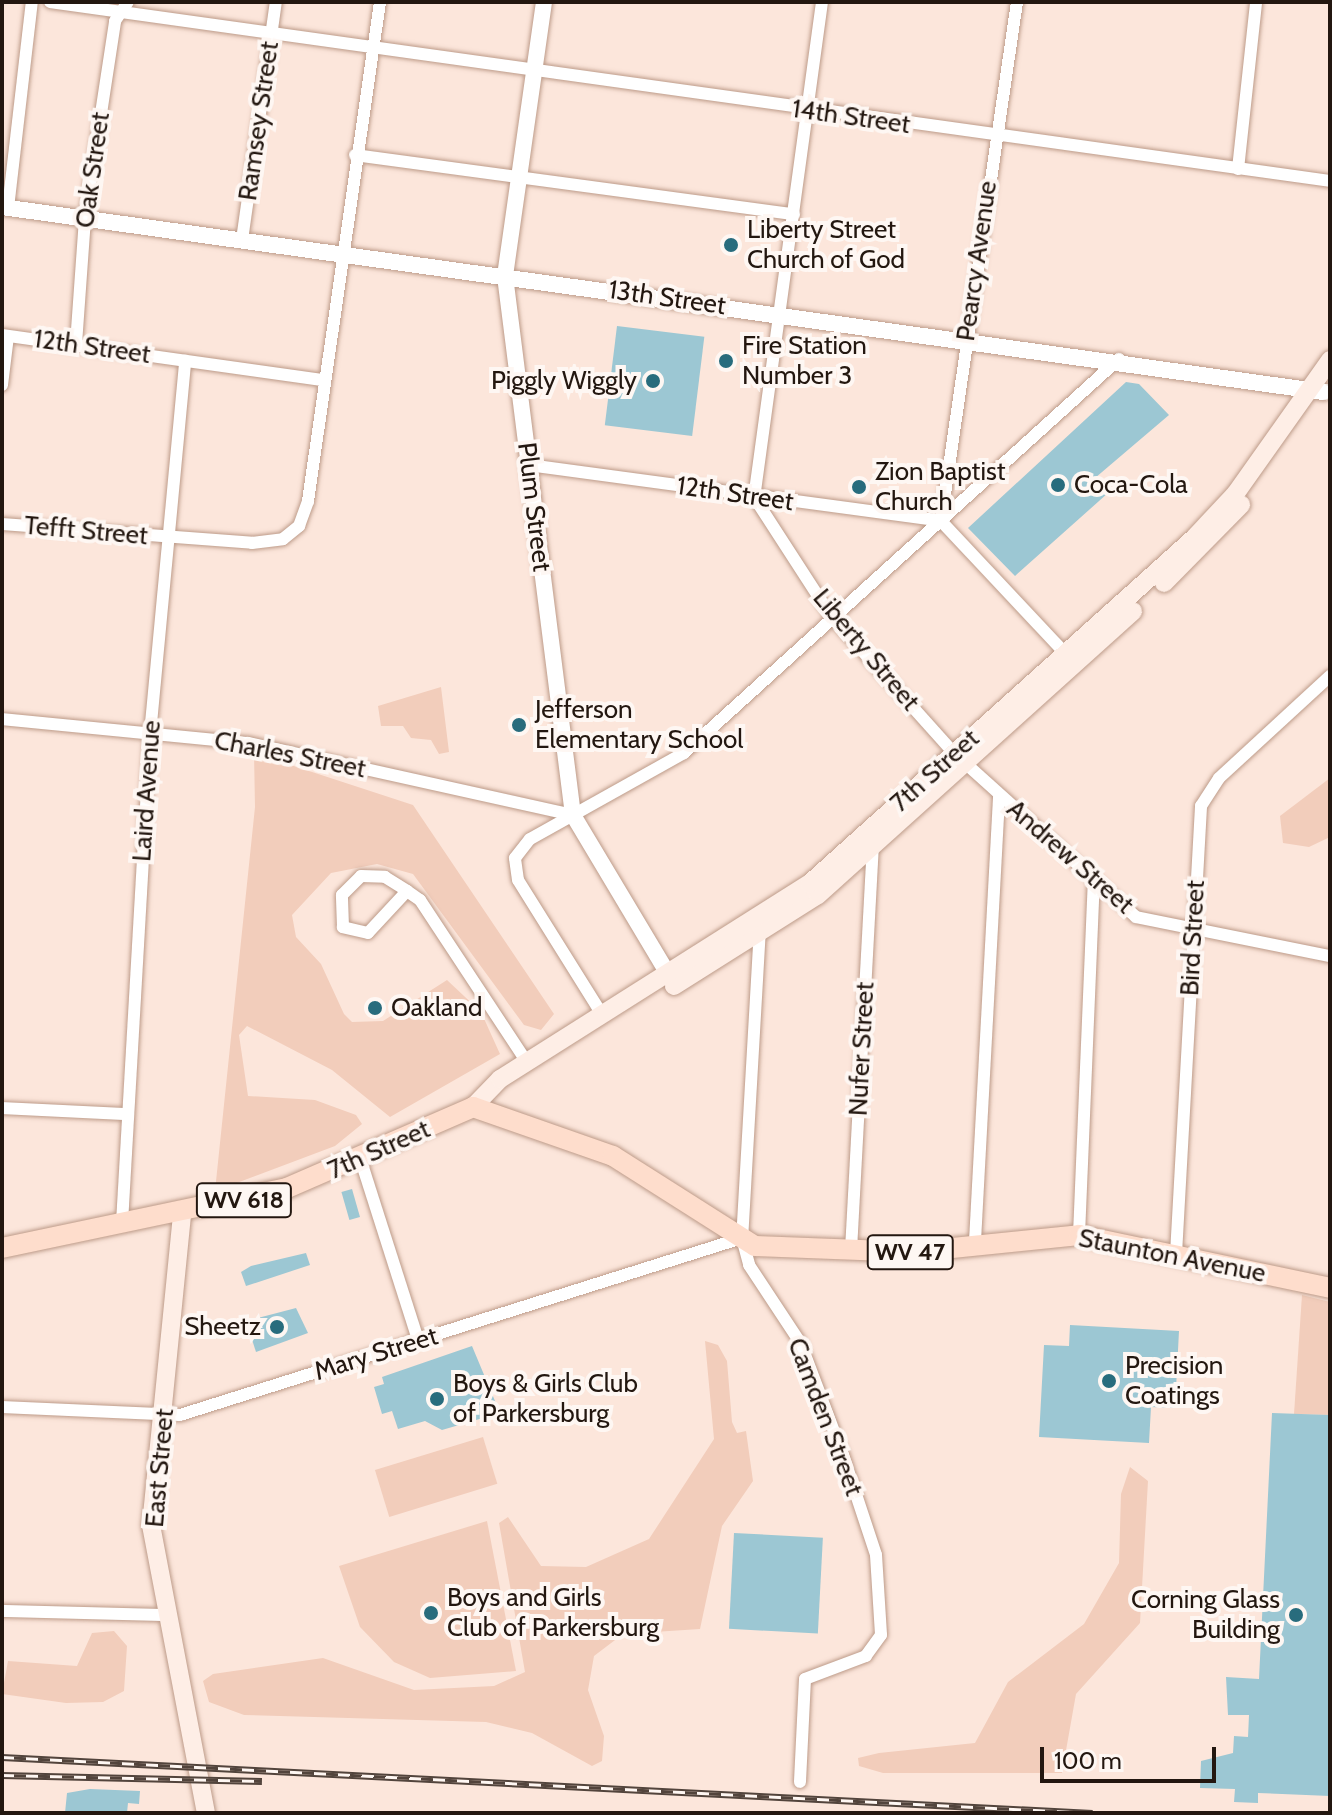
<!DOCTYPE html>
<html>
<head>
<meta charset="utf-8">
<style>
  body { margin:0 }
  #map { position:relative; width:1332px; height:1815px; overflow:hidden; background:#fce6db; font-family:Cabin,sans-serif }
  div>[style] { position:absolute }
  .green>* { inset:0; background:#f2cdbb; transform-origin:0 0 }
  .building>* { inset:0; background:#9cc7d3; transform-origin:0 0 }
  .roads { filter:drop-shadow(0 0 2px #bd9b89) drop-shadow(0 0 2px #bd9b89) }
  .minor>* { height:12px; margin:-6px; padding:0 6px; transform-origin:6px; border-radius:6px; background:#fff }
  .tertiary>* { height:16px; margin:-8px; padding:0 8px; transform-origin:8px; border-radius:8px; background:#fff }
  .secondary>* { height:18px; margin:-9px; padding:0 9px; transform-origin:9px; border-radius:9px; background:#feeee6 }
  .primary>* { height:20px; margin:-10px; padding:0 10px; transform-origin:10px; border-radius:10px; background:#feddcc }
  .rail>* { height:7px; margin-top:-3.5px; transform-origin:0; background:repeating-linear-gradient(90deg,#fef7f3 0 12px,#52443c 0 24px); box-sizing:border-box; border-block:2px solid #52443c }
  .dots>* { width:22px; height:22px; translate:-50% -50%; box-sizing:border-box; border:4px solid #fef7f3; border-radius:50% }
  span { translate:-50% -50%; white-space:nowrap; text-align:center; line-height:1.15; -webkit-text-stroke:8px #fef7f3; paint-order:stroke }
  .shield-label span { padding:2px 6px; background:#fef7f3; border:2px solid; border-radius:6px; -webkit-text-stroke-width:0 }
  .shield-label { font-size:24px; color:#231710; font-weight:700 }
  .street-label { font-size:26px; color:#231710 }
  .poi-label { font-size:26px; color:#231710 }
  .left { translate:0 -50%; text-align:left }
  .right { translate:-100% -50%; text-align:right }
  .frame { position:absolute; inset:0; border:4px solid #231710; pointer-events:none }
  .scale { position:absolute; left:1040px; top:1747px; width:176px; height:36px; box-sizing:border-box; border:4px solid #231710; border-top:0; padding-left:10px; font-size:24px; line-height:28px; white-space:nowrap; color:#231710; -webkit-text-stroke:6px #fef7f3; paint-order:stroke }
</style>
</head>
<body>
<div id="map">
  <div class="green">
    <i style="clip-path:polygon(441px 687px,449px 752px,439px 754px,431px 740px,411px 738px,403px 726px,381px 726px,378px 706px)"></i>
    <i style="clip-path:polygon(254px 753px,413px 805px,554px 1014px,541px 1030px,524px 1025px,413px 874px,377px 864px,331px 873px,292px 915px,296px 937px,321px 964px,344px 1014px,352px 1022px,383px 1021px,447px 980px,481px 1012px,500px 1054px,390px 1117px,332px 1070px,247px 1026px,239px 1035px,248px 1096px,315px 1100px,356px 1115px,362px 1124px,335px 1146px,215px 1191px,255px 807px)"></i>
    <i style="clip-path:polygon(1330px 778px,1330px 837px,1309px 847px,1283px 843px,1280px 816px)"></i>
    <i style="clip-path:polygon(1302px 1295px,1330px 1302px,1330px 1415px,1294px 1414px)"></i>
    <i style="clip-path:polygon(705px 1341px,718px 1345px,727px 1361px,732px 1422px,737px 1433px,746px 1431px,753px 1481px,722px 1526px,700px 1629px,623px 1634px,594px 1656px,588px 1690px,604px 1736px,602px 1761px,592px 1766px,532px 1733px,486px 1722px,244px 1715px,209px 1702px,203px 1681px,213px 1674px,323px 1658px,414px 1690px,494px 1686px,525px 1672px,499px 1523px,508px 1517px,541px 1566px,586px 1567px,649px 1539px,714px 1439px)"></i>
    <i style="left:483px;top:1437px;width:49px;height:113px;rotate:73deg"></i>
    <i style="clip-path:polygon(1130px 1467px,1148px 1481px,1140px 1623px,1076px 1694px,1062px 1773px,883px 1773px,859px 1766px,858px 1758px,879px 1753px,975px 1743px,1008px 1682px,1084px 1624px,1119px 1563px,1121px 1494px)"></i>
    <i style="clip-path:polygon(487px 1521px,516px 1671px,430px 1678px,394px 1662px,360px 1627px,339px 1566px)"></i>
    <i style="clip-path:polygon(114px 1631px,127px 1646px,124px 1691px,103px 1702px,66px 1703px,2px 1694px,8px 1661px,77px 1666px,92px 1633px)"></i>
  </div>
  <div class="building">
    <i style="left:617px;top:326px;width:88px;height:100px;rotate:7deg"></i>
    <i style="clip-path:polygon(1126px 382px,1139px 384px,1169px 415px,1095px 478px,1108px 493px,1015px 576px,968px 528px)"></i>
    <i style="left:352px;top:1189px;width:29px;height:11px;rotate:74deg"></i>
    <i style="clip-path:polygon(306px 1253px,310px 1265px,246px 1286px,241px 1272px,251px 1266px)"></i>
    <i style="clip-path:polygon(296px 1308px,308px 1333px,256px 1352px,246px 1321px)"></i>
    <i style="clip-path:polygon(1070px 1325px,1179px 1331px,1175px 1408px,1151px 1407px,1149px 1443px,1039px 1437px,1044px 1345px,1069px 1346px)"></i>
    <i style="clip-path:polygon(472px 1346px,500px 1413px,442px 1430px,425px 1421px,398px 1429px,392px 1411px,382px 1414px,374px 1387px,384px 1384px,382px 1377px)"></i>
    <i style="clip-path:polygon(1272px 1413px,1330px 1415px,1330px 1796px,1258px 1793px,1258px 1803px,1234px 1802px,1235px 1789px,1200px 1788px,1201px 1761px,1233px 1753px,1234px 1736px,1248px 1737px,1249px 1715px,1228px 1715px,1226px 1677px,1259px 1679px)"></i>
    <i style="left:734px;top:1533px;width:89px;height:96px;rotate:3deg"></i>
    <i style="clip-path:polygon(90px 1789px,140px 1791px,139px 1804px,128px 1803px,127px 1813px,65px 1813px,67px 1793px)"></i>
  </div>
  <div class="roads">
    <div class="minor">
      <i style="left:50px;top:2px;width:1292px;rotate:7.96deg"></i>
      <i style="left:822px;top:2px;width:500px;rotate:97.8deg"></i>
      <i style="left:754px;top:497px;width:142px;rotate:57.1deg"></i>
      <i style="left:831px;top:616px;width:184px;rotate:48.1deg"></i>
      <i style="left:954px;top:753px;width:245px;rotate:42deg"></i>
      <i style="left:1136px;top:917px;width:198px;rotate:11.4deg"></i>
      <i style="left:355px;top:155px;width:443px;rotate:7.7deg"></i>
      <i style="left:1238px;top:169px;width:168px;rotate:-83.8deg"></i>
      <i style="left:8px;top:208px;width:207px;rotate:-83.4deg"></i>
      <i style="left:242px;top:240px;width:240px;rotate:-81.9deg"></i>
      <i style="left:2px;top:335px;width:325px;rotate:8deg"></i>
      <i style="left:76px;top:344px;width:126px;rotate:-85.9deg"></i>
      <i style="left:85px;top:218px;width:199px;rotate:-81.3deg"></i>
      <i style="left:115px;top:21px;width:23px;rotate:-56deg"></i>
      <i style="left:2px;top:385px;width:49px;rotate:-83deg"></i>
      <i style="left:529px;top:465px;width:416px;rotate:7.7deg"></i>
      <i style="left:941px;top:521px;width:525px;rotate:-81.67deg"></i>
      <i style="left:941px;top:521px;width:183px;rotate:46.8deg"></i>
      <i style="left:2px;top:524px;width:251px;rotate:4.3deg"></i>
      <i style="left:252px;top:543px;width:31px;rotate:-7deg"></i>
      <i style="left:283px;top:539px;width:21px;rotate:-39deg"></i>
      <i style="left:299px;top:526px;width:27px;rotate:-70deg"></i>
      <i style="left:308px;top:501px;width:504px;rotate:-81.79deg"></i>
      <i style="left:2px;top:719px;width:247px;rotate:5.6deg"></i>
      <i style="left:248px;top:743px;width:333px;rotate:12.5deg"></i>
      <i style="left:407px;top:891px;width:57px;rotate:132.9deg"></i>
      <i style="left:368px;top:933px;width:26px;rotate:-167deg"></i>
      <i style="left:343px;top:927px;width:32px;rotate:-92deg"></i>
      <i style="left:342px;top:895px;width:27px;rotate:-45deg"></i>
      <i style="left:361px;top:876px;width:24px;rotate:2deg"></i>
      <i style="left:385px;top:877px;width:26px;rotate:32deg"></i>
      <i style="left:407px;top:891px;width:16px;rotate:35deg"></i>
      <i style="left:420px;top:900px;width:194px;rotate:56.6deg"></i>
      <i style="left:760px;top:928px;width:311px;rotate:93.3deg"></i>
      <i style="left:742px;top:1238px;width:28px;rotate:75deg"></i>
      <i style="left:749px;top:1265px;width:95px;rotate:56.6deg"></i>
      <i style="left:801px;top:1344px;width:119px;rotate:69.3deg"></i>
      <i style="left:843px;top:1455px;width:105px;rotate:71.7deg"></i>
      <i style="left:876px;top:1555px;width:80px;rotate:86.4deg"></i>
      <i style="left:881px;top:1635px;width:26px;rotate:126deg"></i>
      <i style="left:866px;top:1656px;width:65px;rotate:159.3deg"></i>
      <i style="left:805px;top:1679px;width:103px;rotate:92.8deg"></i>
      <i style="left:603px;top:1016px;width:160px;rotate:-122deg"></i>
      <i style="left:518px;top:880px;width:22px;rotate:-98deg"></i>
      <i style="left:515px;top:858px;width:24px;rotate:-52deg"></i>
      <i style="left:530px;top:839px;width:176px;rotate:-29.2deg"></i>
      <i style="left:684px;top:753px;width:587px;rotate:-42.17deg"></i>
      <i style="left:2px;top:1108px;width:121px;rotate:2.8deg"></i>
      <i style="left:361px;top:1161px;width:188px;rotate:72.3deg"></i>
      <i style="left:122px;top:1223px;width:490px;rotate:-86.7deg"></i>
      <i style="left:150px;top:734px;width:375px;rotate:-84.6deg"></i>
      <i style="left:1079px;top:1235px;width:356px;rotate:-87.6deg"></i>
      <i style="left:975px;top:1241px;width:446px;rotate:-86.9deg"></i>
      <i style="left:851px;top:1250px;width:404px;rotate:-86.9deg"></i>
      <i style="left:1176px;top:1254px;width:449px;rotate:-86.8deg"></i>
      <i style="left:1201px;top:806px;width:33px;rotate:-57deg"></i>
      <i style="left:1219px;top:778px;width:151px;rotate:-42.6deg"></i>
      <i style="left:2px;top:1407px;width:178px;rotate:2.6deg"></i>
      <i style="left:180px;top:1415px;width:589px;rotate:-17.48deg"></i>
      <i style="left:2px;top:1611px;width:164px;rotate:1.4deg"></i>
    </div>
    <div class="tertiary">
      <i style="left:544px;top:2px;width:277px;rotate:98.1deg"></i>
      <i style="left:505px;top:276px;width:543px;rotate:82.81deg"></i>
      <i style="left:573px;top:815px;width:197px;rotate:59.1deg"></i>
      <i style="left:2px;top:207px;width:1335px;rotate:7.97deg"></i>
    </div>
    <div class="secondary">
      <i style="left:1164px;top:583px;width:110px;rotate:-45.4deg"></i>
      <i style="left:674px;top:986px;width:170px;rotate:-32.3deg"></i>
      <i style="left:818px;top:895px;width:424px;rotate:-42deg"></i>
      <i style="left:473px;top:1107px;width:39px;rotate:-46deg"></i>
      <i style="left:500px;top:1079px;width:365px;rotate:-32.3deg"></i>
      <i style="left:809px;top:884px;width:519px;rotate:-41.95deg"></i>
      <i style="left:1195px;top:537px;width:60px;rotate:-47deg"></i>
      <i style="left:1236px;top:493px;width:163px;rotate:-54.7deg"></i>
      <i style="left:182px;top:1215px;width:312px;rotate:95.7deg"></i>
      <i style="left:151px;top:1525px;width:293px;rotate:79.2deg"></i>
    </div>
    <div class="primary">
      <i style="left:2px;top:1248px;width:291px;rotate:-11.9deg"></i>
      <i style="left:287px;top:1188px;width:203px;rotate:-23.5deg"></i>
      <i style="left:473px;top:1107px;width:148px;rotate:19.3deg"></i>
      <i style="left:613px;top:1156px;width:168px;rotate:32.4deg"></i>
      <i style="left:755px;top:1246px;width:158px;rotate:2.2deg"></i>
      <i style="left:913px;top:1252px;width:167px;rotate:-5.8deg"></i>
      <i style="left:1079px;top:1235px;width:257px;rotate:11.9deg"></i>
    </div>
  </div>
  <div class="rail">
    <i style="left:2px;top:1757px;width:1092px;rotate:2.94deg"></i>
    <i style="left:2px;top:1775px;width:260px;rotate:1.3deg"></i>
  </div>
  <div class="dots">
    <i style="left:731px;top:245px;background:#286c7d"></i>
    <i style="left:726px;top:361px;background:#286c7d"></i>
    <i style="left:653px;top:381px;background:#286c7d"></i>
    <i style="left:1058px;top:485px;background:#286c7d"></i>
    <i style="left:859px;top:487px;background:#286c7d"></i>
    <i style="left:519px;top:725px;background:#286c7d"></i>
    <i style="left:375px;top:1008px;background:#286c7d"></i>
    <i style="left:277px;top:1327px;background:#286c7d"></i>
    <i style="left:1109px;top:1381px;background:#286c7d"></i>
    <i style="left:437px;top:1399px;background:#286c7d"></i>
    <i style="left:431px;top:1613px;background:#286c7d"></i>
    <i style="left:1296px;top:1615px;background:#286c7d"></i>
  </div>
  <div class="shield-label">
    <span style="left:244px;top:1200px">WV 618</span>
    <span style="left:910px;top:1252px">WV 47</span>
  </div>
  <div class="street-label">
    <span style="left:851px;top:117px;rotate:8deg">14th Street</span>
    <span style="left:259px;top:121px;rotate:-82deg">Ramsey Street</span>
    <span style="left:93px;top:170px;rotate:-82deg">Oak Street</span>
    <span style="left:977px;top:261px;rotate:-82deg">Pearcy Avenue</span>
    <span style="left:667px;top:298px;rotate:8deg">13th Street</span>
    <span style="left:92px;top:347px;rotate:8deg">12th Street</span>
    <span style="left:735px;top:494px;rotate:8deg">12th Street</span>
    <span style="left:534px;top:507px;rotate:83deg">Plum Street</span>
    <span style="left:86px;top:531px;rotate:5deg">Tefft Street</span>
    <span style="left:866px;top:650px;rotate:50deg">Liberty Street</span>
    <span style="left:290px;top:755px;rotate:11deg">Charles Street</span>
    <span style="left:935px;top:771px;rotate:-42deg">7th Street</span>
    <span style="left:147px;top:791px;rotate:-86deg">Laird Avenue</span>
    <span style="left:1070px;top:857px;rotate:41deg">Andrew Street</span>
    <span style="left:1193px;top:938px;rotate:-87deg">Bird Street</span>
    <span style="left:862px;top:1049px;rotate:-87deg">Nufer Street</span>
    <span style="left:379px;top:1150px;rotate:-24deg">7th Street</span>
    <span style="left:1172px;top:1256px;rotate:11deg">Staunton Avenue</span>
    <span style="left:376px;top:1354px;rotate:-17deg">Mary Street</span>
    <span style="left:825px;top:1417px;rotate:69deg">Camden Street</span>
    <span style="left:160px;top:1468px;rotate:-85deg">East Street</span>
  </div>
  <div class="poi-label">
    <span class="left" style="left:747px;top:245px">Liberty Street<br>Church of God</span>
    <span class="left" style="left:742px;top:361px">Fire Station<br>Number 3</span>
    <span class="right" style="left:637px;top:381px">Piggly Wiggly</span>
    <span class="left" style="left:875px;top:487px">Zion Baptist<br>Church</span>
    <span class="left" style="left:1074px;top:485px">Coca-Cola</span>
    <span class="left" style="left:535px;top:725px">Jefferson<br>Elementary School</span>
    <span class="left" style="left:391px;top:1008px">Oakland</span>
    <span class="right" style="left:261px;top:1327px">Sheetz</span>
    <span class="left" style="left:1125px;top:1381px">Precision<br>Coatings</span>
    <span class="left" style="left:453px;top:1399px">Boys &amp; Girls Club<br>of Parkersburg</span>
    <span class="left" style="left:447px;top:1613px">Boys and Girls<br>Club of Parkersburg</span>
    <span class="right" style="left:1280px;top:1615px">Corning Glass<br>Building</span>
  </div>
  <div class="frame"></div>
  <div class="scale">100 m</div>
</div>
</body>
</html>
